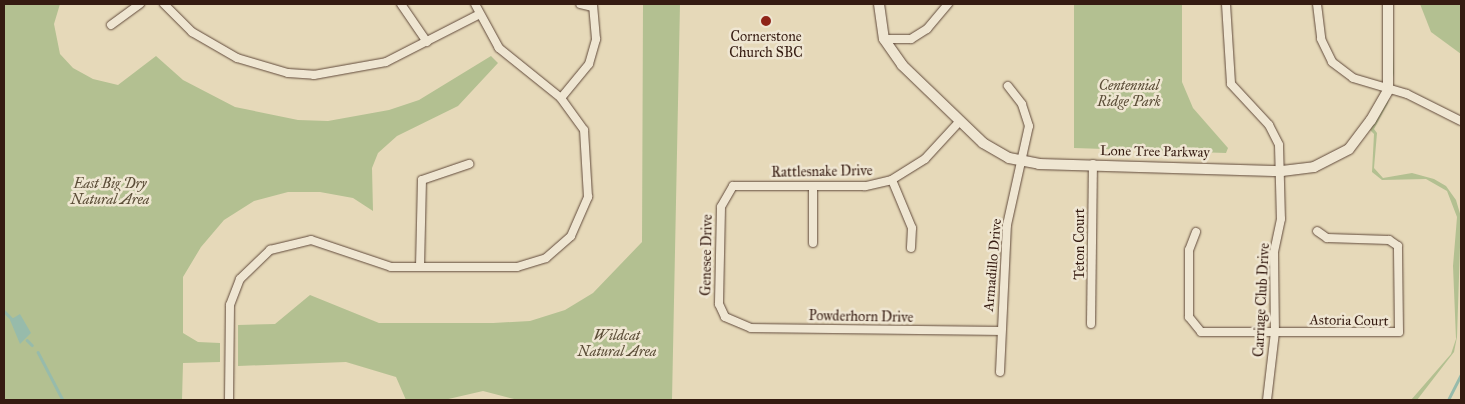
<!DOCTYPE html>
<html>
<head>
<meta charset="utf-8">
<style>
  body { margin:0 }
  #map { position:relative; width:1465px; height:404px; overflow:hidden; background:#e6d9b9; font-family:"IM FELL Great Primer",serif }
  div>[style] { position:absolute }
  .green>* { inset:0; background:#b3c091 }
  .water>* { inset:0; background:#97bbab }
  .stream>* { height:2.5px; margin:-1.25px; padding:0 1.25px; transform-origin:1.25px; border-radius:1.25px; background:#97bbab }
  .roads { filter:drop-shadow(0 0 1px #614a3b) drop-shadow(0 0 1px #614a3b) }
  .minor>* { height:8px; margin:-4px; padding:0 4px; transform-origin:4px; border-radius:4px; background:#efe6d2 }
  .tertiary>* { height:10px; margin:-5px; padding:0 5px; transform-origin:5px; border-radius:5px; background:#efe6d2 }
  .dots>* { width:14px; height:14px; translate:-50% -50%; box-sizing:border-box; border:2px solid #efe6d2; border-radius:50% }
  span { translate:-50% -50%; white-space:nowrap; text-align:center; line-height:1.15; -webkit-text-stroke:5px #efe6d2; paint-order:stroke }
  .poi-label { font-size:14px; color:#351b11 }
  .park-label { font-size:14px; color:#5b4d37; font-style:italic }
  .street-label { font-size:14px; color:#351b11 }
  .frame { position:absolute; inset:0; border:5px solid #351b11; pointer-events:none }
</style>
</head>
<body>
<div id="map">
  <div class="green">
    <i style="clip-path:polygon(4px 4px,60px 4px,54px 24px,60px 54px,73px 68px,93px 79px,118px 85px,156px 56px,183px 80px,235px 107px,298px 120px,328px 121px,389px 110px,419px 100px,491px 56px,498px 63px,458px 106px,397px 136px,378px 153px,372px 168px,373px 211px,353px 198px,320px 192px,288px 192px,254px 201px,224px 220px,201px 247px,183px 277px,183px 333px,198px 342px,220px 343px,220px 362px,183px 363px,182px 400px,4px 400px)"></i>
    <i style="clip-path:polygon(643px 4px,680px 4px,672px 400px,518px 400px,483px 391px,444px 400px,406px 400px,396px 377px,346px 362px,238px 366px,238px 325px,275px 324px,310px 295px,379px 323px,493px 323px,530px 321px,565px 310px,593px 293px,642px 242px)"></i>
    <i style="clip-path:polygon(1074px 4px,1182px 4px,1182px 82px,1193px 108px,1228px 148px,1226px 153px,1074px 148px)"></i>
    <i style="clip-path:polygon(1391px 4px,1394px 73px,1388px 103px,1374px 129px,1377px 133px,1374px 168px,1383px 178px,1412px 173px,1434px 179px,1446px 186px,1456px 200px,1461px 217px,1457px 337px,1454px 352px,1417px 400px,1411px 400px,1451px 354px,1456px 339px,1453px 266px,1457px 217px,1447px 191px,1426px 179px,1382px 180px,1372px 172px,1374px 134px,1370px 130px,1386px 100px)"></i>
    <i style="clip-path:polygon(1420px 4px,1461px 4px,1461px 54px,1431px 32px)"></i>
  </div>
  <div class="water">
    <i style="clip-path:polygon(20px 314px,31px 333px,20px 344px,10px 320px)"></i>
  </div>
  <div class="stream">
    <i style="left:4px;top:311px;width:11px;rotate:45deg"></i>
    <i style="left:27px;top:340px;width:7px;rotate:45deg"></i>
    <i style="left:38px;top:352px;width:54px;rotate:62.5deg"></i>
    <i style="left:1448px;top:400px;width:28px;rotate:-63deg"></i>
  </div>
  <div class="roads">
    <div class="minor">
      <i style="left:164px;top:4px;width:40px;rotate:45deg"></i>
      <i style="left:192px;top:32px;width:52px;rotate:30deg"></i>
      <i style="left:237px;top:58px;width:53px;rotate:16.4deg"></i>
      <i style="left:288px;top:73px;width:26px;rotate:4deg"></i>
      <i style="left:314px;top:75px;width:73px;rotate:-10.2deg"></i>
      <i style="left:386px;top:62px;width:103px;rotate:-27.1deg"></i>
      <i style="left:401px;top:4px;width:46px;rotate:55.6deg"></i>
      <i style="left:1226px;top:4px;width:80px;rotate:86.4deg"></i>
      <i style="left:1231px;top:84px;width:56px;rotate:47.2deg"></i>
      <i style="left:1269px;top:125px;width:22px;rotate:63deg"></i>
      <i style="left:1279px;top:145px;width:74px;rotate:88.5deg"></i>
      <i style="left:1281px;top:219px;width:35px;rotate:102deg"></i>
      <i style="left:1274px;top:253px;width:79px;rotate:89.3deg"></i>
      <i style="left:1275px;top:332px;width:68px;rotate:96.7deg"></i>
      <i style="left:1317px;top:4px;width:35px;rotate:83deg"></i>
      <i style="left:1321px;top:39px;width:25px;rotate:64deg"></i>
      <i style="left:1332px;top:62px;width:26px;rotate:37deg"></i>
      <i style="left:1353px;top:78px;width:56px;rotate:16.5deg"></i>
      <i style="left:1407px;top:94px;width:60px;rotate:26.6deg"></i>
      <i style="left:111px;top:25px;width:36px;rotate:-36deg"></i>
      <i style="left:884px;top:39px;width:27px"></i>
      <i style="left:911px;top:39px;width:19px;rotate:-32deg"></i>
      <i style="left:927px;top:29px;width:33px;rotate:-50deg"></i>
      <i style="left:561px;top:98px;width:44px;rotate:-50.5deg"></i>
      <i style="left:589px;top:64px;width:26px;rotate:-74deg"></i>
      <i style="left:596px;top:39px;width:32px;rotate:-95deg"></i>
      <i style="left:593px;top:7px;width:13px;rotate:-167deg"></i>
      <i style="left:959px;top:122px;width:50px;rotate:132.6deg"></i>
      <i style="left:925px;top:159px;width:39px;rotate:148deg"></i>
      <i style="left:892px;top:180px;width:28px;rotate:167deg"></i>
      <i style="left:865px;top:186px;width:132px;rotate:180deg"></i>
      <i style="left:733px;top:186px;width:24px;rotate:120deg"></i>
      <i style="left:721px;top:207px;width:97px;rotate:91.2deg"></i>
      <i style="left:719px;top:304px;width:14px;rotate:65deg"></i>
      <i style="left:725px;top:317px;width:28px;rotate:23deg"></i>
      <i style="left:751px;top:328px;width:249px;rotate:0.7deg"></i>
      <i style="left:892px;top:180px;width:52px;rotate:67.4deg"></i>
      <i style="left:912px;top:228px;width:20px;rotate:93deg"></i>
      <i style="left:813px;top:188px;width:55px;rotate:90deg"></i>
      <i style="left:1196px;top:232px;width:19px;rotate:111deg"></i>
      <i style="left:1189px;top:250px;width:67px;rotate:90deg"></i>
      <i style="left:1189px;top:317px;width:19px;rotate:51deg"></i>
      <i style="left:1201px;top:332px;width:198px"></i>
      <i style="left:1399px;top:332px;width:86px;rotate:-90.7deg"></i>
      <i style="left:1398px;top:246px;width:11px;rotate:-146deg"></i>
      <i style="left:1389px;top:240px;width:62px;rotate:-178.2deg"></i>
      <i style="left:1327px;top:238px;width:12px;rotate:-145deg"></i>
      <i style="left:420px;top:267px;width:87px;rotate:-88.7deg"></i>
      <i style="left:422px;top:180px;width:50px;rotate:-18.8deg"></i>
      <i style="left:1091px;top:324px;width:160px;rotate:-89.3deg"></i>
      <i style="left:1000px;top:372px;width:147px;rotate:-87.3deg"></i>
      <i style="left:1007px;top:225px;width:101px;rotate:-77.5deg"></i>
      <i style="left:1029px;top:126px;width:23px;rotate:-108deg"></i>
      <i style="left:1022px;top:104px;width:23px;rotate:-128deg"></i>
      <i style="left:229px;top:400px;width:95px;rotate:-89.4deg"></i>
      <i style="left:230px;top:305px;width:28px;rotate:-69deg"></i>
      <i style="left:240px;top:279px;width:42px;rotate:-44deg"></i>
      <i style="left:270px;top:250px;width:42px;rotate:-13.7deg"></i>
      <i style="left:311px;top:240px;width:84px;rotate:18.6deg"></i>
      <i style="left:391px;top:267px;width:126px"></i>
      <i style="left:517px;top:267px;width:30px;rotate:-17deg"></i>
      <i style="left:546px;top:258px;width:33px;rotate:-41deg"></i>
      <i style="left:571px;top:236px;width:43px;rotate:-66.4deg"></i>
      <i style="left:588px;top:197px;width:67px;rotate:-93.4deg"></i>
      <i style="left:584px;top:130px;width:39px;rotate:-126deg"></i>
      <i style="left:561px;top:98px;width:80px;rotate:-141.1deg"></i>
      <i style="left:499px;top:48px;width:50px;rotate:-118.6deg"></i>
    </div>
    <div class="tertiary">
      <i style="left:879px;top:4px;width:35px;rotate:82deg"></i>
      <i style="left:884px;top:39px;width:32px;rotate:55deg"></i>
      <i style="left:902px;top:65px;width:112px;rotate:43.9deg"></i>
      <i style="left:983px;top:143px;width:30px;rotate:30deg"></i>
      <i style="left:1009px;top:158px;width:31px;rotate:11deg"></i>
      <i style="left:1039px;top:164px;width:243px;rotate:1.7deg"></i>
      <i style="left:1282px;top:171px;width:32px;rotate:-7deg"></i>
      <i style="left:1314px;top:167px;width:39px;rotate:-27deg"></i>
      <i style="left:1349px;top:149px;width:36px;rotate:-53deg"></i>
      <i style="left:1371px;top:120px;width:34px;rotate:-60deg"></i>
      <i style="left:1388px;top:90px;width:86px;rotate:-90deg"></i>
    </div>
  </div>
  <div class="dots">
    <i style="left:766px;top:21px;background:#8f2418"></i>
  </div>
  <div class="poi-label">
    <span style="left:766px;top:45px">Cornerstone<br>Church SBC</span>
  </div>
  <div class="park-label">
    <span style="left:1129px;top:94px">Centennial<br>Ridge Park</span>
    <span style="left:110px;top:192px">East Big Dry<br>Natural Area</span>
    <span style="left:617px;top:344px">Wildcat<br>Natural Area</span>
  </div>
  <div class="street-label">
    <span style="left:1155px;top:152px;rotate:1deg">Lone Tree Parkway</span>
    <span style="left:822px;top:172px;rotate:-1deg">Rattlesnake Drive</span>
    <span style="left:1080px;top:244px;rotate:-90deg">Teton Court</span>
    <span style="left:707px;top:255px;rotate:-89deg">Genesee Drive</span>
    <span style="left:993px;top:265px;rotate:-85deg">Armadillo Drive</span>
    <span style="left:1262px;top:300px;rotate:-87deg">Carriage Club Drive</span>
    <span style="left:861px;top:317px;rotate:1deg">Powderhorn Drive</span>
    <span style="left:1349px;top:321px;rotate:1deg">Astoria Court</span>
  </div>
  <div class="frame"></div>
</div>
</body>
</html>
